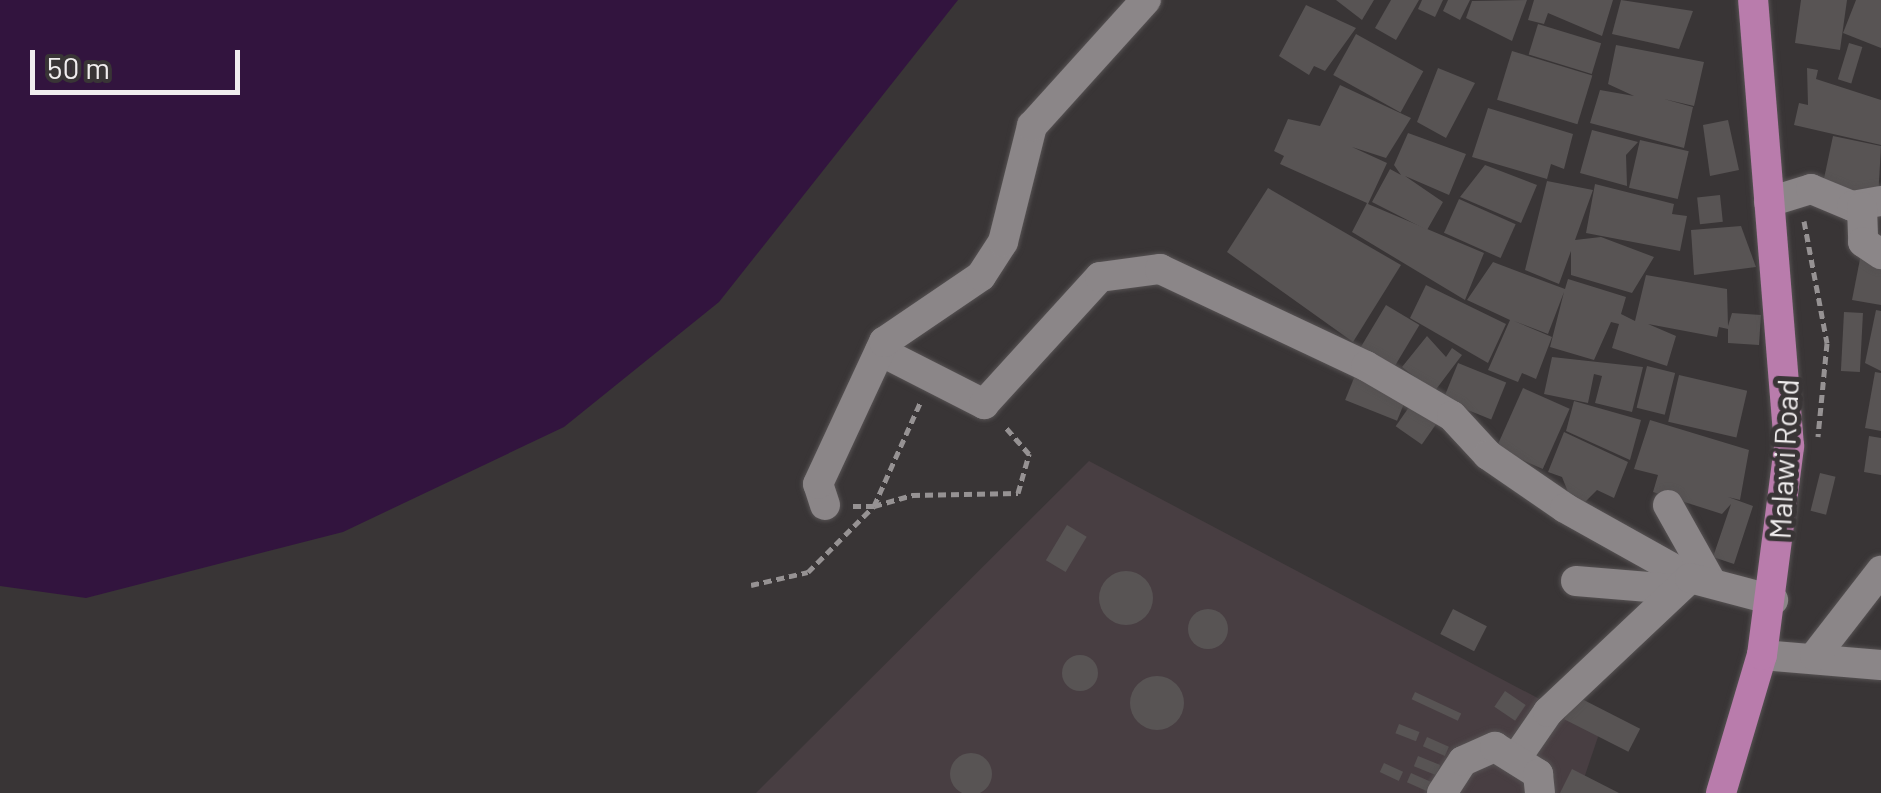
<!DOCTYPE html>
<html>
<head>
<meta charset="utf-8">
<style>
  body { margin:0 }
  #map { position:relative; width:1881px; height:793px; overflow:hidden; background:#393536; font-family:Barlow,sans-serif }
  div>[style] { position:absolute }
  .built>* { inset:0; background:#483e42 }
  .water>* { inset:0; background:#32143e }
  .building>* { inset:0; background:#585454; transform-origin:0 0 }
  .round { border-radius:50% }
  .path>* { height:5px; margin-top:-2.5px; transform-origin:0; background:repeating-linear-gradient(90deg,#969293 0 8px,transparent 0 13px) }
  .roads { filter:drop-shadow(0 0 2px #565253) drop-shadow(0 0 2px #565253) }
  .minor>* { height:30px; margin:-15px; padding:0 15px; transform-origin:15px; border-radius:15px; background:#8b8688 }
  .major>* { height:30px; margin:-15px; padding:0 15px; transform-origin:15px; border-radius:15px; background:#b97cac }
  span { translate:-50% -50%; white-space:nowrap; text-align:center; line-height:1.15; -webkit-text-stroke:10px #393536; paint-order:stroke }
  .street-label { font-size:30px; color:#f0edee }
  .scale { position:absolute; left:30px; top:50px; width:210px; height:45px; box-sizing:border-box; border:5px solid #f0edee; border-top:0; padding-left:12px; font-size:30px; line-height:35px; white-space:nowrap; color:#f0edee; -webkit-text-stroke:8px #393536; paint-order:stroke }
</style>
</head>
<body>
<div id="map">
  <div class="built">
    <i style="clip-path:polygon(1089px 461px,1600px 731px,1579px 793px,756px 793px)"></i>
  </div>
  <div class="water">
    <i style="clip-path:polygon(0 0,958px 0,719px 302px,564px 427px,343px 532px,86px 598px,0 586px)"></i>
  </div>
  <div class="building">
    <i style="clip-path:polygon(1336px 0,1374px 0,1362px 20px)"></i>
    <i style="clip-path:polygon(1391px 0,1419px 0,1396px 40px,1375px 28px)"></i>
    <i style="clip-path:polygon(1422px 0,1443px 0,1435px 17px,1418px 9px)"></i>
    <i style="clip-path:polygon(1448px 0,1470px 0,1460px 20px,1443px 11px)"></i>
    <i style="clip-path:polygon(1527px 0,1512px 41px,1466px 18px,1472px 1px)"></i>
    <i style="clip-path:polygon(1534px 0,1613px 0,1602px 36px,1548px 13px,1544px 24px,1528px 20px)"></i>
    <i style="clip-path:polygon(1621px 0,1693px 11px,1679px 49px,1612px 34px)"></i>
    <i style="clip-path:polygon(1801px 0,1847px 0,1840px 50px,1795px 43px)"></i>
    <i style="clip-path:polygon(1856px 0,1881px 0,1881px 48px,1843px 33px)"></i>
    <i style="clip-path:polygon(1306px 5px,1356px 28px,1325px 71px,1314px 66px,1309px 75px,1279px 56px)"></i>
    <i style="left:1538px;top:24px;width:66px;height:32px;rotate:17deg"></i>
    <i style="left:1356px;top:34px;width:77px;height:47px;rotate:29deg"></i>
    <i style="left:1849px;top:43px;width:14px;height:38px;rotate:17deg"></i>
    <i style="clip-path:polygon(1616px 45px,1704px 62px,1694px 106px,1664px 99px,1693px 107px,1684px 148px,1590px 123px,1600px 90px,1634px 96px,1608px 84px)"></i>
    <i style="left:1512px;top:51px;width:84px;height:51px;rotate:17deg"></i>
    <i style="clip-path:polygon(1438px 68px,1475px 83px,1446px 138px,1417px 122px)"></i>
    <i style="clip-path:polygon(1807px 68px,1818px 70px,1816px 79px,1881px 100px,1881px 145px,1794px 125px,1799px 103px,1808px 105px)"></i>
    <i style="clip-path:polygon(1340px 85px,1411px 118px,1386px 158px,1352px 147px,1387px 163px,1368px 204px,1484px 253px,1465px 300px,1352px 232px,1367px 203px,1280px 164px,1284px 156px,1274px 151px,1288px 119px,1320px 126px)"></i>
    <i style="clip-path:polygon(1488px 108px,1573px 134px,1564px 169px,1551px 164px,1547px 179px,1472px 157px)"></i>
    <i style="clip-path:polygon(1728px 120px,1739px 170px,1710px 176px,1703px 125px)"></i>
    <i style="clip-path:polygon(1592px 130px,1638px 142px,1626px 155px,1627px 186px,1580px 173px)"></i>
    <i style="clip-path:polygon(1408px 133px,1466px 154px,1449px 195px,1405px 176px,1443px 202px,1427px 230px,1372px 202px,1390px 169px,1401px 175px,1394px 165px)"></i>
    <i style="clip-path:polygon(1833px 136px,1881px 146px,1878px 199px,1822px 188px)"></i>
    <i style="left:1640px;top:140px;width:50px;height:49px;rotate:13deg"></i>
    <i style="clip-path:polygon(1485px 165px,1537px 185px,1521px 223px,1460px 197px)"></i>
    <i style="clip-path:polygon(1547px 181px,1593px 190px,1575px 240px,1601px 237px,1654px 257px,1632px 293px,1571px 275px,1571px 251px,1559px 284px,1525px 270px)"></i>
    <i style="clip-path:polygon(1595px 184px,1674px 204px,1672px 214px,1687px 216px,1680px 251px,1586px 233px)"></i>
    <i style="clip-path:polygon(1268px 188px,1401px 265px,1353px 342px,1227px 252px)"></i>
    <i style="left:1720px;top:195px;width:27px;height:23px;rotate:84deg"></i>
    <i style="left:1459px;top:199px;width:62px;height:37px;rotate:24deg"></i>
    <i style="clip-path:polygon(1741px 226px,1756px 267px,1694px 275px,1691px 230px)"></i>
    <i style="clip-path:polygon(1861px 254px,1881px 258px,1881px 305px,1852px 300px)"></i>
    <i style="clip-path:polygon(1493px 262px,1565px 289px,1568px 279px,1626px 297px,1621px 314px,1635px 321px,1646px 275px,1727px 289px,1728px 326px,1732px 313px,1761px 315px,1759px 345px,1728px 343px,1728px 329px,1719px 327px,1717px 337px,1648px 324px,1676px 336px,1667px 366px,1612px 348px,1619px 324px,1611px 322px,1594px 360px,1550px 347px,1564px 292px,1548px 334px,1514px 321px,1552px 337px,1536px 379px,1522px 373px,1518px 382px,1488px 370px,1510px 320px,1467px 300px)"></i>
    <i style="clip-path:polygon(1426px 285px,1506px 324px,1488px 363px,1410px 318px)"></i>
    <i style="left:1386px;top:305px;width:39px;height:55px;rotate:31deg"></i>
    <i style="clip-path:polygon(1876px 310px,1881px 311px,1881px 371px,1865px 363px)"></i>
    <i style="left:1844px;top:312px;width:19px;height:59px;rotate:3deg"></i>
    <i style="clip-path:polygon(1427px 336px,1446px 357px,1452px 348px,1462px 355px,1434px 392px,1402px 367px)"></i>
    <i style="clip-path:polygon(1552px 357px,1643px 367px,1632px 412px,1595px 403px,1602px 376px,1594px 374px,1588px 403px,1544px 394px)"></i>
    <i style="left:1458px;top:363px;width:52px;height:40px;rotate:22deg"></i>
    <i style="left:1647px;top:366px;width:29px;height:43px;rotate:14deg"></i>
    <i style="clip-path:polygon(1875px 372px,1881px 373px,1881px 431px,1865px 428px)"></i>
    <i style="left:1356px;top:373px;width:56px;height:29px;rotate:22deg"></i>
    <i style="left:1679px;top:375px;width:70px;height:48px;rotate:13deg"></i>
    <i style="left:1523px;top:388px;width:51px;height:66px;rotate:24deg"></i>
    <i style="left:1414px;top:400px;width:32px;height:32px;rotate:35deg"></i>
    <i style="clip-path:polygon(1574px 401px,1641px 420px,1630px 460px,1566px 431px)"></i>
    <i style="clip-path:polygon(1650px 420px,1749px 450px,1740px 500px,1728px 497px,1753px 506px,1734px 564px,1713px 557px,1731px 504px,1722px 514px,1653px 492px,1658px 475px,1634px 469px)"></i>
    <i style="clip-path:polygon(1564px 432px,1628px 462px,1614px 498px,1597px 490px,1585px 502px,1570px 497px,1562px 477px,1548px 472px)"></i>
    <i style="clip-path:polygon(1869px 436px,1881px 438px,1881px 475px,1864px 472px)"></i>
    <i style="left:1820px;top:473px;width:16px;height:39px;rotate:14deg"></i>
    <i style="left:1067px;top:525px;width:23px;height:41px;rotate:31deg"></i>
    <i class="round" style="left:1099px;top:571px;width:54px;height:54px"></i>
    <i style="left:1453px;top:609px;width:38px;height:28px;rotate:27deg"></i>
    <i class="round" style="left:1188px;top:609px;width:40px;height:40px"></i>
    <i class="round" style="left:1062px;top:655px;width:36px;height:36px"></i>
    <i class="round" style="left:1130px;top:676px;width:54px;height:54px"></i>
    <i style="left:1505px;top:691px;width:25px;height:19px;rotate:34deg"></i>
    <i style="left:1415px;top:692px;width:51px;height:8px;rotate:25deg"></i>
    <i style="left:1576px;top:696px;width:72px;height:26px;rotate:27deg"></i>
    <i style="left:1399px;top:724px;width:22px;height:10px;rotate:21deg"></i>
    <i style="left:1427px;top:737px;width:24px;height:10px;rotate:24deg"></i>
    <i class="round" style="left:950px;top:753px;width:42px;height:42px"></i>
    <i style="left:1418px;top:756px;width:24px;height:11px;rotate:22deg"></i>
    <i style="left:1384px;top:763px;width:21px;height:10px;rotate:25deg"></i>
    <i style="clip-path:polygon(1572px 769px,1619px 793px,1560px 793px)"></i>
    <i style="left:1411px;top:773px;width:24px;height:10px;rotate:24deg"></i>
  </div>
  <div class="path">
    <i style="left:1804px;top:221px;width:124px;rotate:79.3deg"></i>
    <i style="left:1827px;top:343px;width:94px;rotate:95.5deg"></i>
    <i style="left:853px;top:506px;width:21px"></i>
    <i style="left:874px;top:506px;width:113px;rotate:-65.9deg"></i>
    <i style="left:751px;top:585px;width:58px;rotate:-12.8deg"></i>
    <i style="left:808px;top:572px;width:93px;rotate:-45deg"></i>
    <i style="left:874px;top:506px;width:40px;rotate:-16deg"></i>
    <i style="left:912px;top:495px;width:106px;rotate:-1.1deg"></i>
    <i style="left:1018px;top:493px;width:41px;rotate:-74.2deg"></i>
    <i style="left:1029px;top:454px;width:38px;rotate:-131deg"></i>
  </div>
  <div class="roads">
    <div class="minor">
      <i style="left:1769px;top:202px;width:44px;rotate:-17.2deg"></i>
      <i style="left:1811px;top:189px;width:44px;rotate:22.5deg"></i>
      <i style="left:1852px;top:206px;width:29px;rotate:-10deg"></i>
      <i style="left:1862px;top:207px;width:35px;rotate:88deg"></i>
      <i style="left:1863px;top:242px;width:22px;rotate:34deg"></i>
      <i style="left:880px;top:351px;width:117px;rotate:27deg"></i>
      <i style="left:984px;top:404px;width:172px;rotate:-47.6deg"></i>
      <i style="left:1100px;top:277px;width:61px;rotate:-7.6deg"></i>
      <i style="left:1160px;top:269px;width:228px;rotate:25.2deg"></i>
      <i style="left:1366px;top:366px;width:99px;rotate:30.2deg"></i>
      <i style="left:1452px;top:416px;width:53px;rotate:47.3deg"></i>
      <i style="left:1488px;top:455px;width:93px;rotate:34.5deg"></i>
      <i style="left:1565px;top:508px;width:143px;rotate:29.2deg"></i>
      <i style="left:825px;top:505px;width:22px;rotate:-108deg"></i>
      <i style="left:818px;top:484px;width:157px;rotate:-65.1deg"></i>
      <i style="left:884px;top:342px;width:117px;rotate:-34.2deg"></i>
      <i style="left:981px;top:276px;width:40px;rotate:-57.1deg"></i>
      <i style="left:1003px;top:242px;width:120px;rotate:-76deg"></i>
      <i style="left:1032px;top:126px;width:170px;rotate:-47.9deg"></i>
      <i style="left:1668px;top:505px;width:84px;rotate:60.7deg"></i>
      <i style="left:1576px;top:581px;width:97px;rotate:4.7deg"></i>
      <i style="left:1762px;top:655px;width:119px;rotate:4.8deg"></i>
      <i style="left:1815px;top:656px;width:108px;rotate:-52.2deg"></i>
      <i style="left:1517px;top:757px;width:55px;rotate:-55.4deg"></i>
      <i style="left:1548px;top:712px;width:195px;rotate:-43.3deg"></i>
      <i style="left:1690px;top:578px;width:86px;rotate:14.8deg"></i>
      <i style="left:1442px;top:793px;width:38px;rotate:-57deg"></i>
      <i style="left:1463px;top:761px;width:35px;rotate:-24deg"></i>
      <i style="left:1495px;top:747px;width:51px;rotate:32.1deg"></i>
      <i style="left:1538px;top:774px;width:19px;rotate:84deg"></i>
    </div>
    <div class="major">
      <i style="left:1721px;top:793px;width:144px;rotate:-73.5deg"></i>
      <i style="left:1762px;top:655px;width:211px;rotate:-82.6deg"></i>
      <i style="left:1789px;top:446px;width:447px;rotate:-94.6deg"></i>
    </div>
  </div>
  <div class="street-label">
    <span style="left:1783px;top:459px;rotate:-87deg">Malawi Road</span>
  </div>
  <div class="scale">50 m</div>
</div>
</body>
</html>
